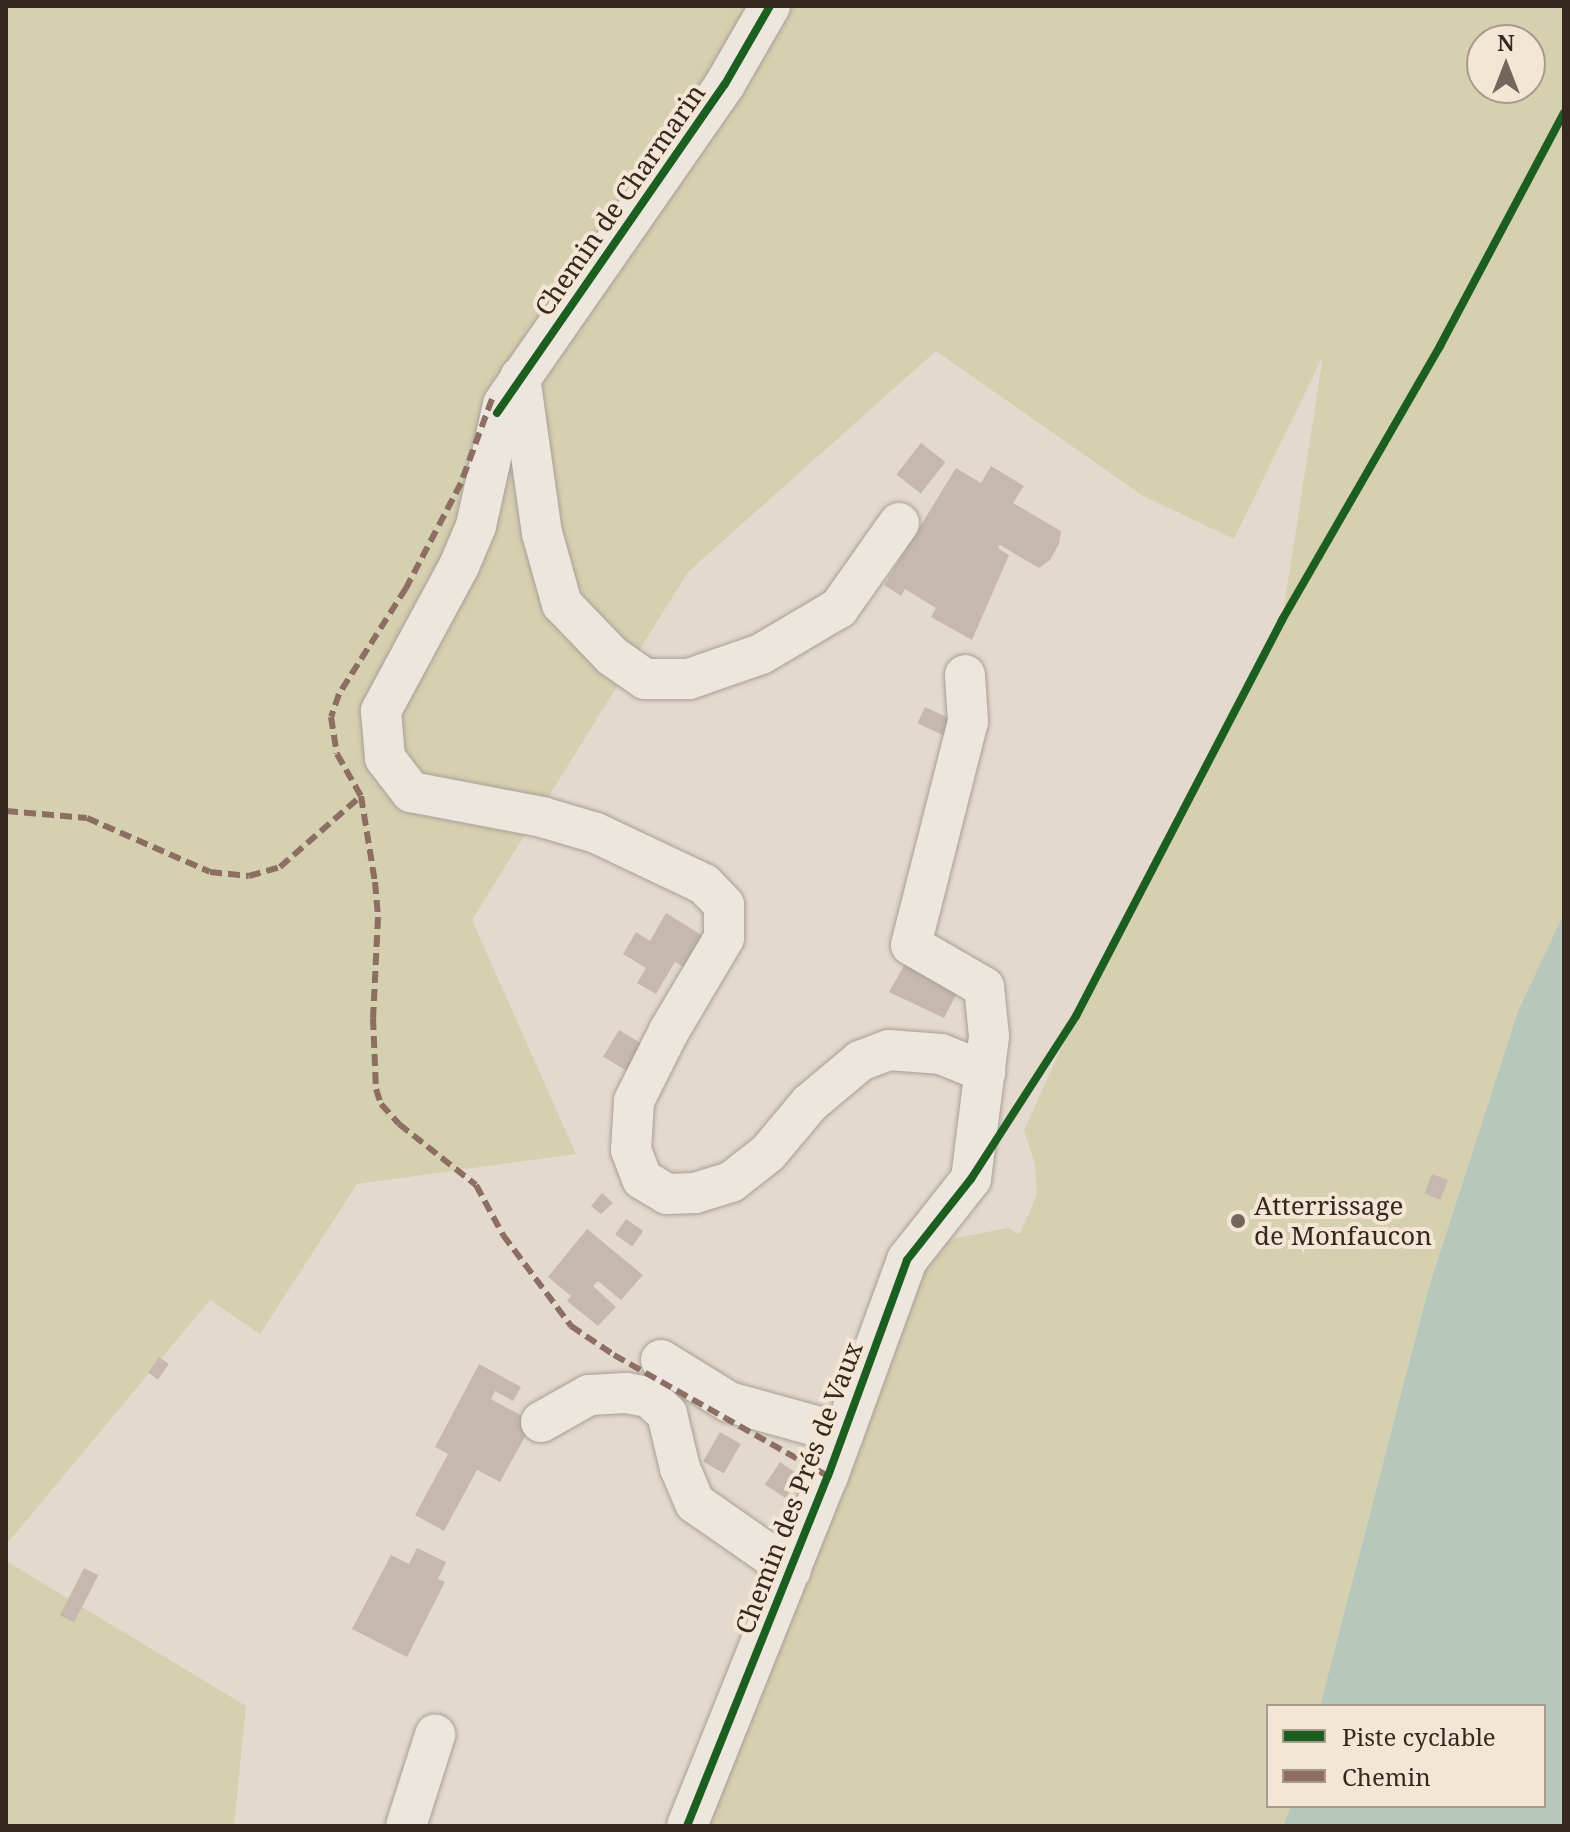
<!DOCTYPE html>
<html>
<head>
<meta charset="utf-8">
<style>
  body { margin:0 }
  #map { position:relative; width:1570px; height:1832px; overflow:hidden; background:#e3dacd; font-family:"Noto Serif",serif }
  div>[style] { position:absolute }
  .green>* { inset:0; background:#d5d0b0 }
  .water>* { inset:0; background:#b8c7bc }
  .building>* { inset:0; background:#c6b8ae; transform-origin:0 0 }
  .roads { filter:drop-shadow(0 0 2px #a89f96) drop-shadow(0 0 2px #a89f96) }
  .minor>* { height:40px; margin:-20px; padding:0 20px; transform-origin:20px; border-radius:20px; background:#ece6de }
  .quiet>* { height:6px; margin-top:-3px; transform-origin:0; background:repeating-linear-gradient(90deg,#8d6e63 0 12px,transparent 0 18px) }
  .cycleway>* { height:8px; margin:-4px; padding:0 4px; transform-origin:4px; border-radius:4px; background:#1b5e20 }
  .dots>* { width:22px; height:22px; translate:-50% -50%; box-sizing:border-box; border:4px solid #f4e6d4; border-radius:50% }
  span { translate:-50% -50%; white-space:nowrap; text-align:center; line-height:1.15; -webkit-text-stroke:8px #f4e6d4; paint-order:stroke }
  .street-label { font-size:26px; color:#36271f }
  .poi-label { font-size:26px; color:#36271f }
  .left { translate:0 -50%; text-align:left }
  .frame { position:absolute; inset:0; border:8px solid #36271f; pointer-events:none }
  .legend { position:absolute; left:1266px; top:1704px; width:280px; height:104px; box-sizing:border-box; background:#f4e6d4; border:2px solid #a89a8c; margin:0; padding:10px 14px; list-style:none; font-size:24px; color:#36271f }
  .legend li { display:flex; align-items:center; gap:16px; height:40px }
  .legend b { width:40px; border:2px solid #a89a8c }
  .north { position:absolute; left:1466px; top:24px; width:80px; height:80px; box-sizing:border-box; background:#f4e6d4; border:2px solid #a89a8c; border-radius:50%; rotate:0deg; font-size:22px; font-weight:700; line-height:32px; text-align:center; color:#36271f }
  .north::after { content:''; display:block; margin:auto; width:28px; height:36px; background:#73665c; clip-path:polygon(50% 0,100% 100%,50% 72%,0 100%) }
</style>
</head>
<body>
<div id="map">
  <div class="green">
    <i style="clip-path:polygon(evenodd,6px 6px,1564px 6px,1564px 913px,1518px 1011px,1428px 1290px,1320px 1706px,1268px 1706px,1268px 1806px,1291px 1806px,1283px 1826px,685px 1826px,907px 1260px,940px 1241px,1008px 1228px,1019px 1234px,1029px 1214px,1037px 1193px,1035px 1164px,1024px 1130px,1076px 1016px,1282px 620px,1323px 356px,1234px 539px,1143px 496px,936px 351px,688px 572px,472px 920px,576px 1154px,357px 1184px,260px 1334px,210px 1300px,6px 1545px,6px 6px,1482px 40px,1530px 40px,1530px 88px,1482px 88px,1482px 40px)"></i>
    <i style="clip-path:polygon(6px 1561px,246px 1706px,234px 1826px,6px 1826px)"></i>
  </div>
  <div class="water">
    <i style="clip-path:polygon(1564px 913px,1564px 1826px,1283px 1826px,1291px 1806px,1544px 1806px,1544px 1706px,1320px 1706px,1428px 1290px,1518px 1011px)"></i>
  </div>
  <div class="building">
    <i style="left:921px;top:443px;width:31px;height:40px;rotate:38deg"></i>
    <i style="clip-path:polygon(991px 466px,1024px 486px,1013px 503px,1061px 531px,1059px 544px,1050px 560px,1039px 568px,1000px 545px,998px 548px,1009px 555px,972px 640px,931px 617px,936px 608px,905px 589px,901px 596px,884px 585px,956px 468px,981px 483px)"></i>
    <i style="left:925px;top:707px;width:33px;height:18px;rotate:25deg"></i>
    <i style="clip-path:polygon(666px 913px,703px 936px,684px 967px,675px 962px,656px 994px,637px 983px,646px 968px,623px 954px,636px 932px,650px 941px)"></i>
    <i style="clip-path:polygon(910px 955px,959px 989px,944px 1018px,889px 992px)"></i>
    <i style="left:619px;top:1030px;width:31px;height:31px;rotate:31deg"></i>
    <i style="left:1432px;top:1174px;width:17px;height:21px;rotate:21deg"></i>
    <i style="clip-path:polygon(602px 1193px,613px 1203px,601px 1214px,591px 1206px)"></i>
    <i style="left:626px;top:1219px;width:21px;height:19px;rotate:35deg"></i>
    <i style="clip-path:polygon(587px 1229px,643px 1275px,621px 1300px,598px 1281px,593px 1286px,616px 1307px,598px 1326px,567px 1301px,571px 1296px,548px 1277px)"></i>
    <i style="left:159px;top:1357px;width:12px;height:19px;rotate:35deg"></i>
    <i style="clip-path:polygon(479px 1364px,521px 1387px,513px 1401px,495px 1391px,491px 1399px,533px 1422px,500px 1482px,477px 1470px,444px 1531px,415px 1515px,448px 1454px,435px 1447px)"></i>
    <i style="left:720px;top:1432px;width:24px;height:34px;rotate:30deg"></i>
    <i style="left:780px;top:1462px;width:25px;height:27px;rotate:34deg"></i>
    <i style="clip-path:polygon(417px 1548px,446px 1562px,438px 1579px,445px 1582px,407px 1657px,352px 1629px,391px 1555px,409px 1564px)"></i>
    <i style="left:84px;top:1568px;width:16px;height:53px;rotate:27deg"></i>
  </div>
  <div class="roads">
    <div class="minor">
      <i style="left:520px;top:377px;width:158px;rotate:82deg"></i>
      <i style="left:542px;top:533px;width:74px;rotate:74.3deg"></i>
      <i style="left:562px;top:604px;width:72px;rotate:46.1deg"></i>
      <i style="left:612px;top:656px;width:40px;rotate:34.9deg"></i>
      <i style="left:645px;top:679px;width:44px"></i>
      <i style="left:689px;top:679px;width:76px;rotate:-19.1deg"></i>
      <i style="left:761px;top:654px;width:91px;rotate:-30.5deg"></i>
      <i style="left:839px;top:608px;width:104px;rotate:-54.8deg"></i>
      <i style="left:507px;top:398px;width:382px;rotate:-55.2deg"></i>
      <i style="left:725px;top:84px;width:90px;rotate:-60deg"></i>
      <i style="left:503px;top:404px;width:125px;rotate:102.5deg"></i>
      <i style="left:476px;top:526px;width:43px;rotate:113deg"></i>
      <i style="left:459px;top:566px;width:165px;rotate:118.3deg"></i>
      <i style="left:381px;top:711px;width:47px;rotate:85.1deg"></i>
      <i style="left:385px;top:758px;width:43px;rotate:52.6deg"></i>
      <i style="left:411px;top:792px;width:133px;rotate:10.8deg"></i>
      <i style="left:542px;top:817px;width:56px;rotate:16.5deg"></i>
      <i style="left:596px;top:833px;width:119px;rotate:25.3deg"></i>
      <i style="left:704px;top:884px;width:29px;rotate:46deg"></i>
      <i style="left:724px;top:905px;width:33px;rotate:90deg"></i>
      <i style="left:724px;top:938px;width:108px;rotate:120.6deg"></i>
      <i style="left:669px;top:1031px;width:78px;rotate:116.6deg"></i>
      <i style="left:634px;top:1101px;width:49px;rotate:93.5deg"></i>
      <i style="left:631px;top:1150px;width:31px;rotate:69deg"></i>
      <i style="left:642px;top:1179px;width:29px;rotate:31deg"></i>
      <i style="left:667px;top:1194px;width:28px;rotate:-2deg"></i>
      <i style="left:695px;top:1193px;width:38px;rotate:-17deg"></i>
      <i style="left:731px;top:1182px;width:47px;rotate:-38.1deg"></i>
      <i style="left:768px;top:1153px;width:65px;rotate:-50deg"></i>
      <i style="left:810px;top:1103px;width:65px;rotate:-40deg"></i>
      <i style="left:860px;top:1061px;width:31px;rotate:-21deg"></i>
      <i style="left:889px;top:1050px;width:52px;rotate:4.4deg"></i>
      <i style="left:941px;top:1054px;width:48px;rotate:22.2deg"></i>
      <i style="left:661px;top:1360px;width:80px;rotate:31.7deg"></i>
      <i style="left:729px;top:1402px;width:119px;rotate:15.5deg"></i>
      <i style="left:541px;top:1422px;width:55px;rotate:-29.4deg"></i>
      <i style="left:589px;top:1395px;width:37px;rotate:-3deg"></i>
      <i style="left:626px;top:1393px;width:23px;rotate:10deg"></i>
      <i style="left:649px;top:1397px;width:25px;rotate:43deg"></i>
      <i style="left:667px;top:1414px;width:56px;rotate:76.5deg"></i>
      <i style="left:680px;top:1468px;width:38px;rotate:67deg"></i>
      <i style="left:695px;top:1503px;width:117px;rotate:34.9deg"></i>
      <i style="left:406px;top:1826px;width:96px;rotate:-72.3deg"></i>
      <i style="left:687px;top:1826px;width:377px;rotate:-68.1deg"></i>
      <i style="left:828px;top:1476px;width:230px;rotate:-69.9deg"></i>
      <i style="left:907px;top:1260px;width:103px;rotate:-51.7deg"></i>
      <i style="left:971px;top:1179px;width:144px;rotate:-82.8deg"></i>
      <i style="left:989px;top:1036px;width:49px;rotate:-95.8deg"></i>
      <i style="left:984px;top:987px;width:84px;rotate:-150.1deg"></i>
      <i style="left:911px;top:945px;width:230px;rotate:-75.7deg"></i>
      <i style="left:968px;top:722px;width:47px;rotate:-93.7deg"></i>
    </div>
  </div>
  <div class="quiet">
    <i style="left:492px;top:399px;width:90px;rotate:110.3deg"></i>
    <i style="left:461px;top:483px;width:119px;rotate:117.6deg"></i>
    <i style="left:406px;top:588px;width:125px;rotate:122.3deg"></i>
    <i style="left:339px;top:694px;width:24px;rotate:109deg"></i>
    <i style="left:331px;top:717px;width:37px;rotate:81deg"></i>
    <i style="left:337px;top:754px;width:48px;rotate:60.3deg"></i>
    <i style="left:361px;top:796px;width:87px;rotate:80.8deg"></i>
    <i style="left:375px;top:882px;width:35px;rotate:85deg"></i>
    <i style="left:378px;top:917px;width:101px;rotate:92.8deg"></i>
    <i style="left:373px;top:1018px;width:71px;rotate:87.6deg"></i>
    <i style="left:376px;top:1089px;width:16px;rotate:72deg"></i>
    <i style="left:381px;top:1104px;width:27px;rotate:48deg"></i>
    <i style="left:399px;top:1124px;width:98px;rotate:38.4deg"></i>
    <i style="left:476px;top:1185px;width:57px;rotate:61.6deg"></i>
    <i style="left:503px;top:1235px;width:114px;rotate:53.2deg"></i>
    <i style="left:571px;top:1326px;width:52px;rotate:34deg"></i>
    <i style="left:614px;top:1355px;width:246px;rotate:29.5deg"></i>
    <i style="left:6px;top:811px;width:81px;rotate:4.9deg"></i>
    <i style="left:87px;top:818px;width:134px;rotate:23.7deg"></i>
    <i style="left:210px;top:872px;width:39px;rotate:6deg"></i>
    <i style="left:249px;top:876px;width:32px;rotate:-16deg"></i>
    <i style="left:280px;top:867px;width:108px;rotate:-41.2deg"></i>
  </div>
  <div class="cycleway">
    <i style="left:497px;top:413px;width:400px;rotate:-55.3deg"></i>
    <i style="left:725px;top:84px;width:90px;rotate:-60deg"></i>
    <i style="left:687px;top:1826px;width:377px;rotate:-68.1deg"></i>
    <i style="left:828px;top:1476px;width:230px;rotate:-69.9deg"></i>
    <i style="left:907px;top:1260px;width:103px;rotate:-51.7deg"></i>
    <i style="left:971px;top:1179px;width:194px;rotate:-57.2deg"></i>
    <i style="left:1076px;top:1016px;width:446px;rotate:-62.5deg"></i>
    <i style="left:1282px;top:620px;width:316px;rotate:-60deg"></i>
    <i style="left:1440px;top:346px;width:264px;rotate:-62deg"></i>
  </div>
  <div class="dots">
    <i style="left:1238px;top:1221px;background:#73665c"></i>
  </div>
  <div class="street-label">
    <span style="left:620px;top:200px;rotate:-55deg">Chemin de Charmarin</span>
    <span style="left:799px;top:1488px;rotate:-69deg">Chemin des Prés de Vaux</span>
  </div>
  <div class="poi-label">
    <span class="left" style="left:1254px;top:1221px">Atterrissage<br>de Monfaucon</span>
  </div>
  <div class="frame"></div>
  <ul class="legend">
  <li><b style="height:10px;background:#1b5e20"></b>Piste cyclable</li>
  <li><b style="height:10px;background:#8d6e63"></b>Chemin</li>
  </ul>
  <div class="north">N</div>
</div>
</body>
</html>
